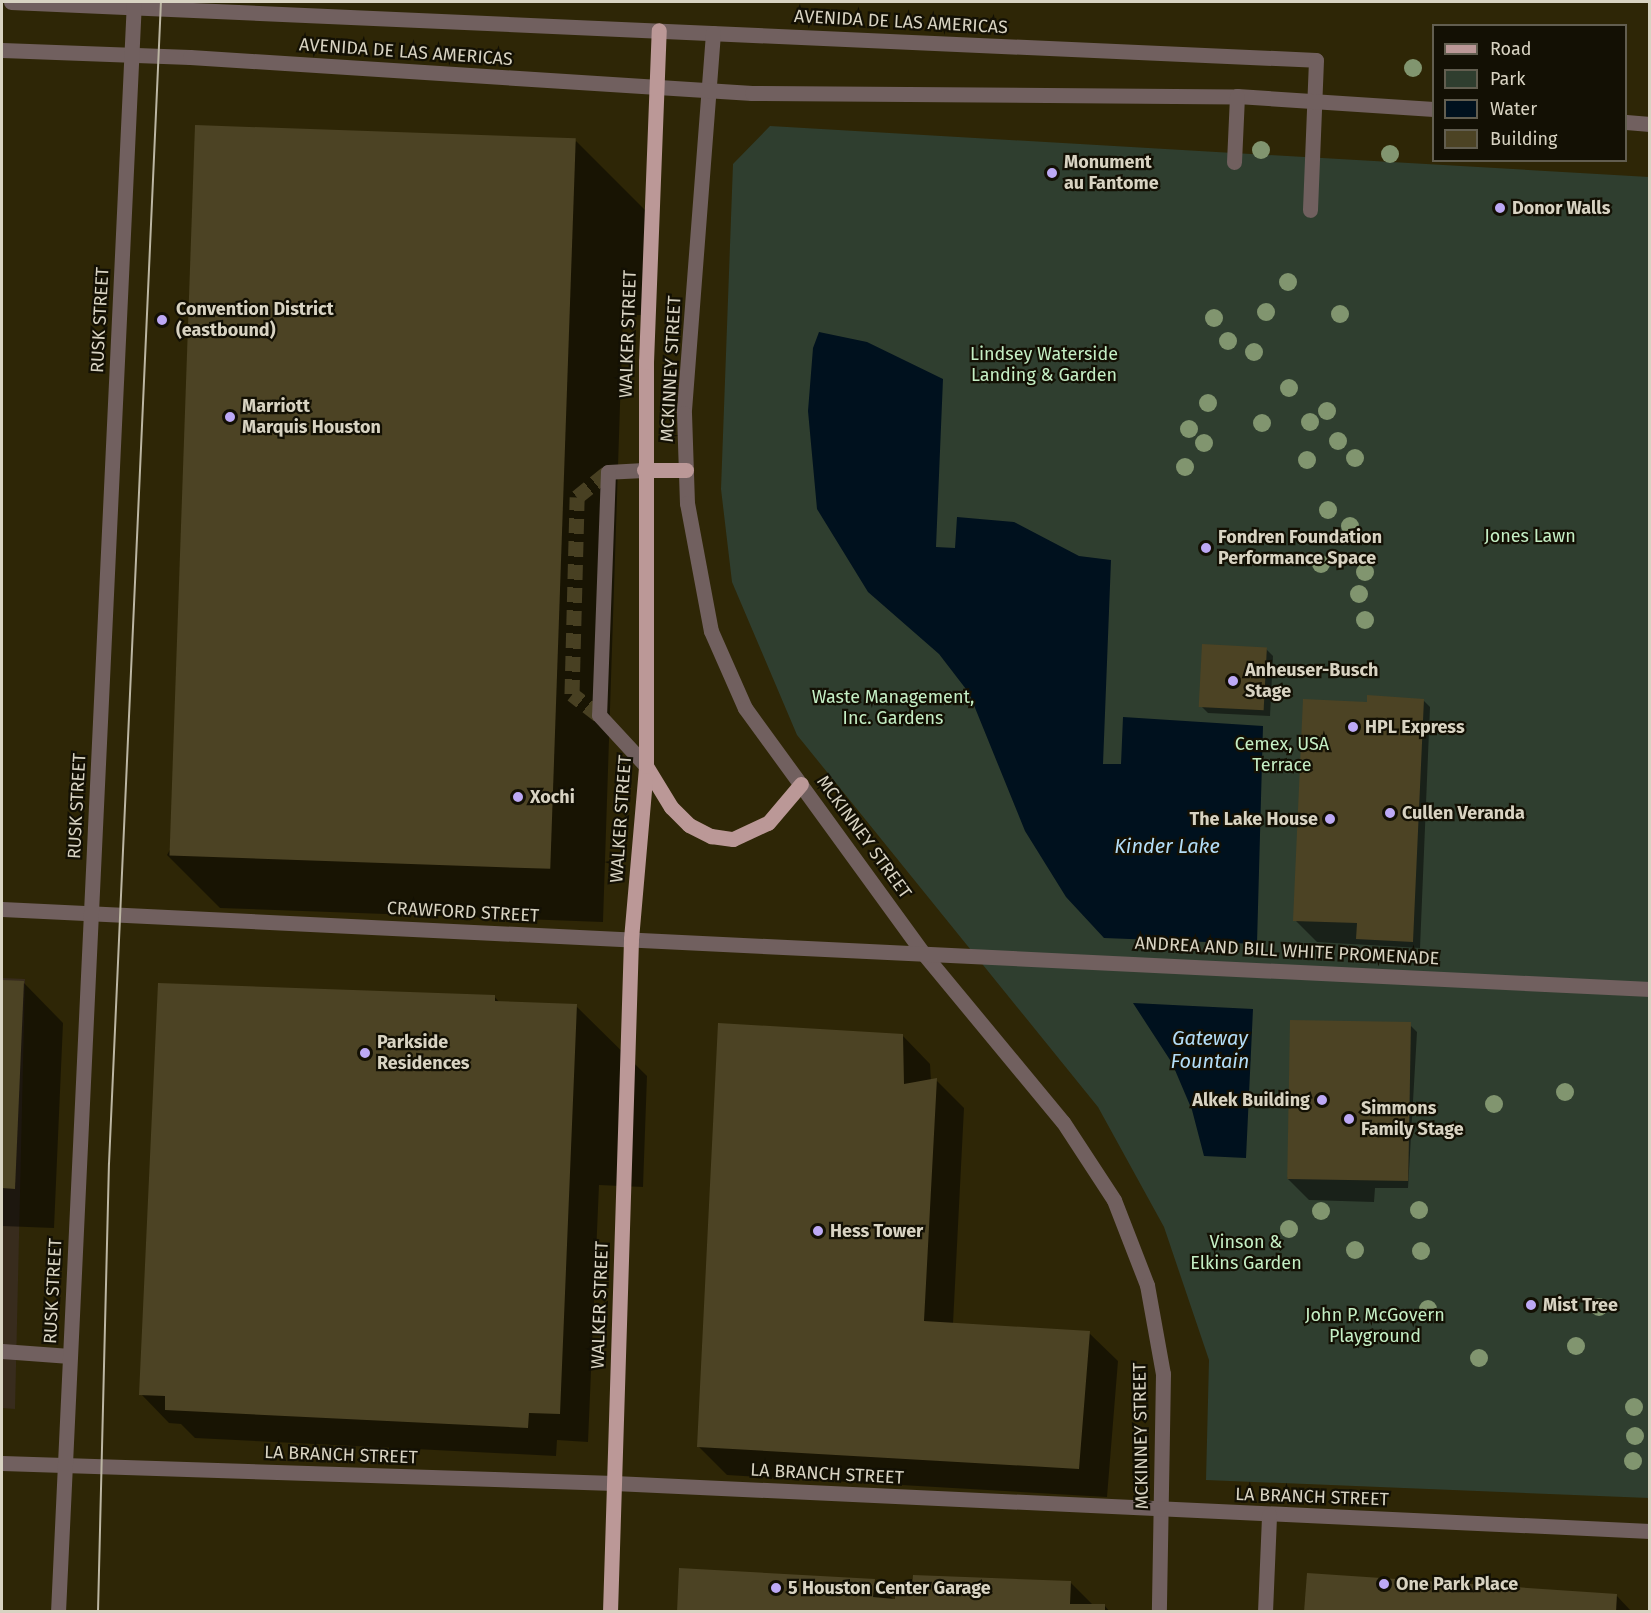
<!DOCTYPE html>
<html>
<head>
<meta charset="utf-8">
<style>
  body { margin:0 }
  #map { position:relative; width:1651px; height:1613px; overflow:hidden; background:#2e2606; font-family:"Fira Sans",sans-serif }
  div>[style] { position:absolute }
  .commercial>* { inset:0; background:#382c1d }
  .green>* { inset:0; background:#2f3e2f }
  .water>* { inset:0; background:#00111e }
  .shadow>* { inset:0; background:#0007 }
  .building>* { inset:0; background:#4c4324; transform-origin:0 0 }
  .minor-tunnel>* { height:15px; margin-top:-7.5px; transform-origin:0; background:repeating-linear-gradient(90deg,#484022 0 15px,transparent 0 23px) }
  .minor>* { height:15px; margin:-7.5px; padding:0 7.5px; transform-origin:7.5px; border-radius:7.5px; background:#71605f }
  .major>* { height:15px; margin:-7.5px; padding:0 7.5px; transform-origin:7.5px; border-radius:7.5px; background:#bb9897 }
  .tram>* { height:1.5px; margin:-0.75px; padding:0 0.75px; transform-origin:0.75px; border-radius:0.75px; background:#bcb6a3 }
  .trees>* { width:18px; height:18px; margin:-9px; border-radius:50%; background:#81956f }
  .dots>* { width:16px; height:16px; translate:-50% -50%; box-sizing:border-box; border:3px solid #131004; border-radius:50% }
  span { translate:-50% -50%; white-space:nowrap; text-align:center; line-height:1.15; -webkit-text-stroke:4.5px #131004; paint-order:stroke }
  .street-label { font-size:18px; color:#d8d3c2 }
  .poi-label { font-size:18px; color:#d8d3c2; font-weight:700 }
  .left { translate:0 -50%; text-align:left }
  .right { translate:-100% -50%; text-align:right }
  .park-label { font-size:18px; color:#c5efc5 }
  .water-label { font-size:20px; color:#b2ddf8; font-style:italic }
  .frame { position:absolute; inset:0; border:3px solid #d8d3c2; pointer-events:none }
  .legend { position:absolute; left:1432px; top:24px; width:195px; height:138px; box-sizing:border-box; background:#131004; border:2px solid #625e50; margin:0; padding:8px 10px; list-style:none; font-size:18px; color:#d8d3c2 }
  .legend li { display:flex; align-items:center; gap:12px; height:30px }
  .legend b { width:30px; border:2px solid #625e50 }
</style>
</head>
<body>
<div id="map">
  <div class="commercial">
    <i style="clip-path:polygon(2px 978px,25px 979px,15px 1409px,2px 1408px)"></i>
  </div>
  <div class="green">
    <i style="clip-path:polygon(770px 126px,1649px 177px,1649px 1498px,1206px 1480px,1209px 1360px,1164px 1227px,1098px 1107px,797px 735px,732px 582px,721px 489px,733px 164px)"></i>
  </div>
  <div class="water">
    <i style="clip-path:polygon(819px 332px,867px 342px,943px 379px,936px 547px,955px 548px,957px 517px,1014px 522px,1079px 556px,1111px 560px,1103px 764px,1121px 764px,1123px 717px,1263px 726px,1257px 944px,1104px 938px,1066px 897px,1025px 831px,969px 693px,939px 654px,868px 592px,817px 509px,808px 411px,813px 348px)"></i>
    <i style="clip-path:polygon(1133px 1003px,1253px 1009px,1246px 1158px,1204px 1156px,1192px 1110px,1172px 1063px)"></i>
  </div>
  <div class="shadow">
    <i style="clip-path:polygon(576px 141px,647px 212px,641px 315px,623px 315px,603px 922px,220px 908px,167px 855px)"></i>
    <i style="clip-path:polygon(1266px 649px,1273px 656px,1270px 716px,1208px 713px,1201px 706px)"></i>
    <i style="clip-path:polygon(1423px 700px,1430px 707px,1420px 948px,1317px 942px,1295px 920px)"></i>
    <i style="clip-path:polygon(2px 981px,23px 982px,63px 1023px,54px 1228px,2px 1226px)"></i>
    <i style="clip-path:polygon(494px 996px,500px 1003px,576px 1006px,647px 1076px,643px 1187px,599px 1185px,588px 1442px,557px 1440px,556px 1456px,195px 1438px,181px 1424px,169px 1423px,141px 1394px)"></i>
    <i style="clip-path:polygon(1410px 1025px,1417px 1032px,1408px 1188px,1375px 1188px,1374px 1202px,1309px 1200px,1287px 1178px)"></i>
    <i style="clip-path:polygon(902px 1035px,930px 1064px,931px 1081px,936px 1080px,964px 1108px,953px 1324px,1089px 1333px,1118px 1361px,1107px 1497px,727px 1475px,698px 1446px)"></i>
    <i style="clip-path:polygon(874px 1580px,896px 1602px,1071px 1583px,1094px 1606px,1105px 1606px,1110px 1612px,679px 1612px)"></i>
    <i style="clip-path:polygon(1616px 1595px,1632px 1612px,1306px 1612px)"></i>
  </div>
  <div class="building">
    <i style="left:195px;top:125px;width:381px;height:731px;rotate:2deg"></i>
    <i style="left:1202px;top:644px;width:65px;height:63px;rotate:3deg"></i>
    <i style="clip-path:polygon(1367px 695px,1424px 699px,1413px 942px,1356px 939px,1357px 923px,1293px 921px,1303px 699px,1367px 702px)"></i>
    <i style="clip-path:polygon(2px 980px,24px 981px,15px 1189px,2px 1188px)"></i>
    <i style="clip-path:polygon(158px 983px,495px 995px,495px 1001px,577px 1004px,560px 1414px,529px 1413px,528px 1428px,165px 1410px,165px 1396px,139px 1395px)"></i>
    <i style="left:1290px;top:1020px;width:121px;height:159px;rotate:1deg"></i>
    <i style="clip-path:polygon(718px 1023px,903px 1034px,904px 1084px,937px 1078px,924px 1321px,1090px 1331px,1079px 1469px,697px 1447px)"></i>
    <i style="clip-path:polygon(679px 1568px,875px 1579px,873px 1597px,895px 1599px,895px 1589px,912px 1589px,913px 1575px,1071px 1581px,1070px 1604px,1105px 1604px,1105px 1612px,677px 1612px)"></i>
    <i style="clip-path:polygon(1307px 1573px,1617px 1594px,1616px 1612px,1304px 1612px)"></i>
  </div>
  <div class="minor-tunnel">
    <i style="left:599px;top:715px;width:34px;rotate:-142deg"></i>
    <i style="left:572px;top:694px;width:197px;rotate:-88.5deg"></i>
    <i style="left:577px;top:497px;width:40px;rotate:-39deg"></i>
  </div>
  <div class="minor">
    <i style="left:11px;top:2px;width:1306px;rotate:2.54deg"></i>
    <i style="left:1316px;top:60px;width:150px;rotate:92.3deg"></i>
    <i style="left:713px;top:33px;width:381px;rotate:94.4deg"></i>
    <i style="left:684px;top:413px;width:90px;rotate:88.1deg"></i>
    <i style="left:687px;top:503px;width:130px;rotate:79.4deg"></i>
    <i style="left:711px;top:631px;width:84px;rotate:66.2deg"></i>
    <i style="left:745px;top:708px;width:303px;rotate:54deg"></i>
    <i style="left:923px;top:953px;width:219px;rotate:50.4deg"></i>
    <i style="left:1063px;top:1122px;width:93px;rotate:56.8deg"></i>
    <i style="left:1114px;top:1200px;width:91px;rotate:68.8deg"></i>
    <i style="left:1147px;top:1285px;width:90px;rotate:79.8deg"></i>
    <i style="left:1163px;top:1374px;width:238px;rotate:91deg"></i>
    <i style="left:2px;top:50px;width:188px;rotate:2.1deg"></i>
    <i style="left:190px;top:57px;width:563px;rotate:3.67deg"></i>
    <i style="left:752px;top:93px;width:485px;rotate:0.4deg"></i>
    <i style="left:1237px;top:96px;width:197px;rotate:3.8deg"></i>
    <i style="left:1626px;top:122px;width:24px;rotate:5deg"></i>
    <i style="left:1234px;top:162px;width:66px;rotate:-87.4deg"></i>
    <i style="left:644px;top:470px;width:36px;rotate:177deg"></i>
    <i style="left:608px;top:472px;width:243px;rotate:92.1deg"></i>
    <i style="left:599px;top:715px;width:69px;rotate:47.3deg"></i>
    <i style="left:2px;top:909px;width:1650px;rotate:2.78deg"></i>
    <i style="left:2px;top:1351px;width:68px;rotate:4.2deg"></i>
    <i style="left:2px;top:1463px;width:612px;rotate:1.87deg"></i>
    <i style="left:614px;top:1483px;width:1037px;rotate:2.65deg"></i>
    <i style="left:58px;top:1612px;width:1612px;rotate:-87.3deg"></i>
    <i style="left:1265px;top:1612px;width:97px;rotate:-87.6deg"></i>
  </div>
  <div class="major">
    <i style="left:644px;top:470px;width:42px"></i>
    <i style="left:646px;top:766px;width:48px;rotate:58.6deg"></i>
    <i style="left:671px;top:807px;width:25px;rotate:45deg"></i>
    <i style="left:689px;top:825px;width:25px;rotate:27deg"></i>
    <i style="left:711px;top:836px;width:22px;rotate:8deg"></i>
    <i style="left:733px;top:839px;width:38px;rotate:-25deg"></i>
    <i style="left:768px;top:823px;width:51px;rotate:-49.8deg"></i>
    <i style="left:610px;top:1612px;width:673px;rotate:-88.21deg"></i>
    <i style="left:631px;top:939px;width:174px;rotate:-85deg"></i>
    <i style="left:646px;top:766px;width:404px;rotate:-90deg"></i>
    <i style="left:646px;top:362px;width:332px;rotate:-87.8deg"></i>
  </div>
  <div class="tram">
    <i style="left:98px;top:1612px;width:448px;rotate:-88.6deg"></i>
    <i style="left:109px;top:1164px;width:1163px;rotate:-87.44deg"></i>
  </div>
  <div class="trees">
    <i style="left:1413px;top:68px"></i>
    <i style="left:1261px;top:150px"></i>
    <i style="left:1390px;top:154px"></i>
    <i style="left:1288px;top:282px"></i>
    <i style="left:1266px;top:312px"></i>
    <i style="left:1340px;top:314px"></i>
    <i style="left:1214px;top:318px"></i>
    <i style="left:1228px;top:341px"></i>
    <i style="left:1254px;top:352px"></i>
    <i style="left:1289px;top:388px"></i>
    <i style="left:1208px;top:403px"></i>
    <i style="left:1327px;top:411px"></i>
    <i style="left:1310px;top:422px"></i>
    <i style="left:1262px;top:423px"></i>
    <i style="left:1189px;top:429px"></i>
    <i style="left:1338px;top:441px"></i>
    <i style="left:1204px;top:443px"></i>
    <i style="left:1355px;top:458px"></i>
    <i style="left:1307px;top:460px"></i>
    <i style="left:1185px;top:467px"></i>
    <i style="left:1328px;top:510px"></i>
    <i style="left:1350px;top:526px"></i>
    <i style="left:1321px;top:564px"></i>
    <i style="left:1365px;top:572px"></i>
    <i style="left:1359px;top:594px"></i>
    <i style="left:1365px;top:620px"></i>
    <i style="left:1565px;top:1092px"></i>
    <i style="left:1494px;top:1104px"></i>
    <i style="left:1419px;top:1210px"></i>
    <i style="left:1321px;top:1211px"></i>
    <i style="left:1289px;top:1229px"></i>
    <i style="left:1355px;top:1250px"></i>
    <i style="left:1421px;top:1251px"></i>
    <i style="left:1599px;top:1307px"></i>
    <i style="left:1428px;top:1309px"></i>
    <i style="left:1576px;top:1346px"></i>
    <i style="left:1479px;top:1358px"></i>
    <i style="left:1634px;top:1407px"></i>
    <i style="left:1635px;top:1436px"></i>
    <i style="left:1633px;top:1461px"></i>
  </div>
  <div class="dots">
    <i style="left:1052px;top:173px;background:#bda9f5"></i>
    <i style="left:1500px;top:208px;background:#bda9f5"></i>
    <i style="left:162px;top:320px;background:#bda9f5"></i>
    <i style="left:230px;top:417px;background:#bda9f5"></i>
    <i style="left:1206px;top:548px;background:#bda9f5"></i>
    <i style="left:1233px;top:681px;background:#bda9f5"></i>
    <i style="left:1353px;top:727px;background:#bda9f5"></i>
    <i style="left:518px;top:797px;background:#bda9f5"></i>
    <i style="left:1390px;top:813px;background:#bda9f5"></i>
    <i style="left:1330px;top:819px;background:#bda9f5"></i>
    <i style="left:365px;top:1053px;background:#bda9f5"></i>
    <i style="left:1322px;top:1100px;background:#bda9f5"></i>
    <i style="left:1349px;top:1119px;background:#bda9f5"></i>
    <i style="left:818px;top:1231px;background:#bda9f5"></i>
    <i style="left:1531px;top:1305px;background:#bda9f5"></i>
    <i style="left:1384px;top:1584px;background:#bda9f5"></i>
    <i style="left:776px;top:1588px;background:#bda9f5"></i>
  </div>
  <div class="street-label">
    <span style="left:901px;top:22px;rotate:3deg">AVENIDA DE LAS AMERICAS</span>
    <span style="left:406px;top:52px;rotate:4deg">AVENIDA DE LAS AMERICAS</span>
    <span style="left:100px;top:320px;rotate:-87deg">RUSK STREET</span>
    <span style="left:628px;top:334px;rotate:-88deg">WALKER STREET</span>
    <span style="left:671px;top:369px;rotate:-87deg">MCKINNEY STREET</span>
    <span style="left:77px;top:806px;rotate:-87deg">RUSK STREET</span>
    <span style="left:621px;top:819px;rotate:-86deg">WALKER STREET</span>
    <span style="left:864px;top:837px;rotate:54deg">MCKINNEY STREET</span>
    <span style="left:463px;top:912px;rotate:3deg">CRAWFORD STREET</span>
    <span style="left:1287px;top:951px;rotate:3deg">ANDREA AND BILL WHITE PROMENADE</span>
    <span style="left:53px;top:1291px;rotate:-87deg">RUSK STREET</span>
    <span style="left:600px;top:1305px;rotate:-88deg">WALKER STREET</span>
    <span style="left:1141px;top:1436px;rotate:-91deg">MCKINNEY STREET</span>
    <span style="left:341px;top:1455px;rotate:2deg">LA BRANCH STREET</span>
    <span style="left:827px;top:1474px;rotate:3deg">LA BRANCH STREET</span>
    <span style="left:1312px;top:1497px;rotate:2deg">LA BRANCH STREET</span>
  </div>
  <div class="poi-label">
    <span class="left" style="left:1064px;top:173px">Monument<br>au Fantome</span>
    <span class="left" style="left:1512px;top:208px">Donor Walls</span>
    <span class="left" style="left:176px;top:320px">Convention District<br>(eastbound)</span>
    <span class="left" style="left:242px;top:417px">Marriott<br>Marquis Houston</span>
    <span class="left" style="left:1218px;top:548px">Fondren Foundation<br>Performance Space</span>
    <span class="left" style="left:1245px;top:681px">Anheuser-Busch<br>Stage</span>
    <span class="left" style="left:1365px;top:727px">HPL Express</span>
    <span class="left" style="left:530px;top:797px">Xochi</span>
    <span class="left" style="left:1402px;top:813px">Cullen Veranda</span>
    <span class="right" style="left:1318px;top:819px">The Lake House</span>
    <span class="left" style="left:377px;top:1053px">Parkside<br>Residences</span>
    <span class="right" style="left:1310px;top:1100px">Alkek Building</span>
    <span class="left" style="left:1361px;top:1119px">Simmons<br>Family Stage</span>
    <span class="left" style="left:830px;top:1231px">Hess Tower</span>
    <span class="left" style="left:1543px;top:1305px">Mist Tree</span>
    <span class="left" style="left:1396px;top:1584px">One Park Place</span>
    <span class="left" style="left:788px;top:1588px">5 Houston Center Garage</span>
  </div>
  <div class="park-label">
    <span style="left:1044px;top:365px">Lindsey Waterside<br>Landing &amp; Garden</span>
    <span style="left:1530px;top:536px">Jones Lawn</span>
    <span style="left:893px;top:708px">Waste Management,<br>Inc. Gardens</span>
    <span style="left:1282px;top:755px">Cemex, USA<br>Terrace</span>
    <span style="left:1246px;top:1253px">Vinson &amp;<br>Elkins Garden</span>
    <span style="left:1375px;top:1326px">John P. McGovern<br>Playground</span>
  </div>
  <div class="water-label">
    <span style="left:1167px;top:846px">Kinder Lake</span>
    <span style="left:1210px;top:1050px">Gateway<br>Fountain</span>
  </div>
  <div class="frame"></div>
  <ul class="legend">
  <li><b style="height:8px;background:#bb9897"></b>Road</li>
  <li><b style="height:16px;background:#2f3e2f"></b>Park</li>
  <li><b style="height:16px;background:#00111e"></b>Water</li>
  <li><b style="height:16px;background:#4c4324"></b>Building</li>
  </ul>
</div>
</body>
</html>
